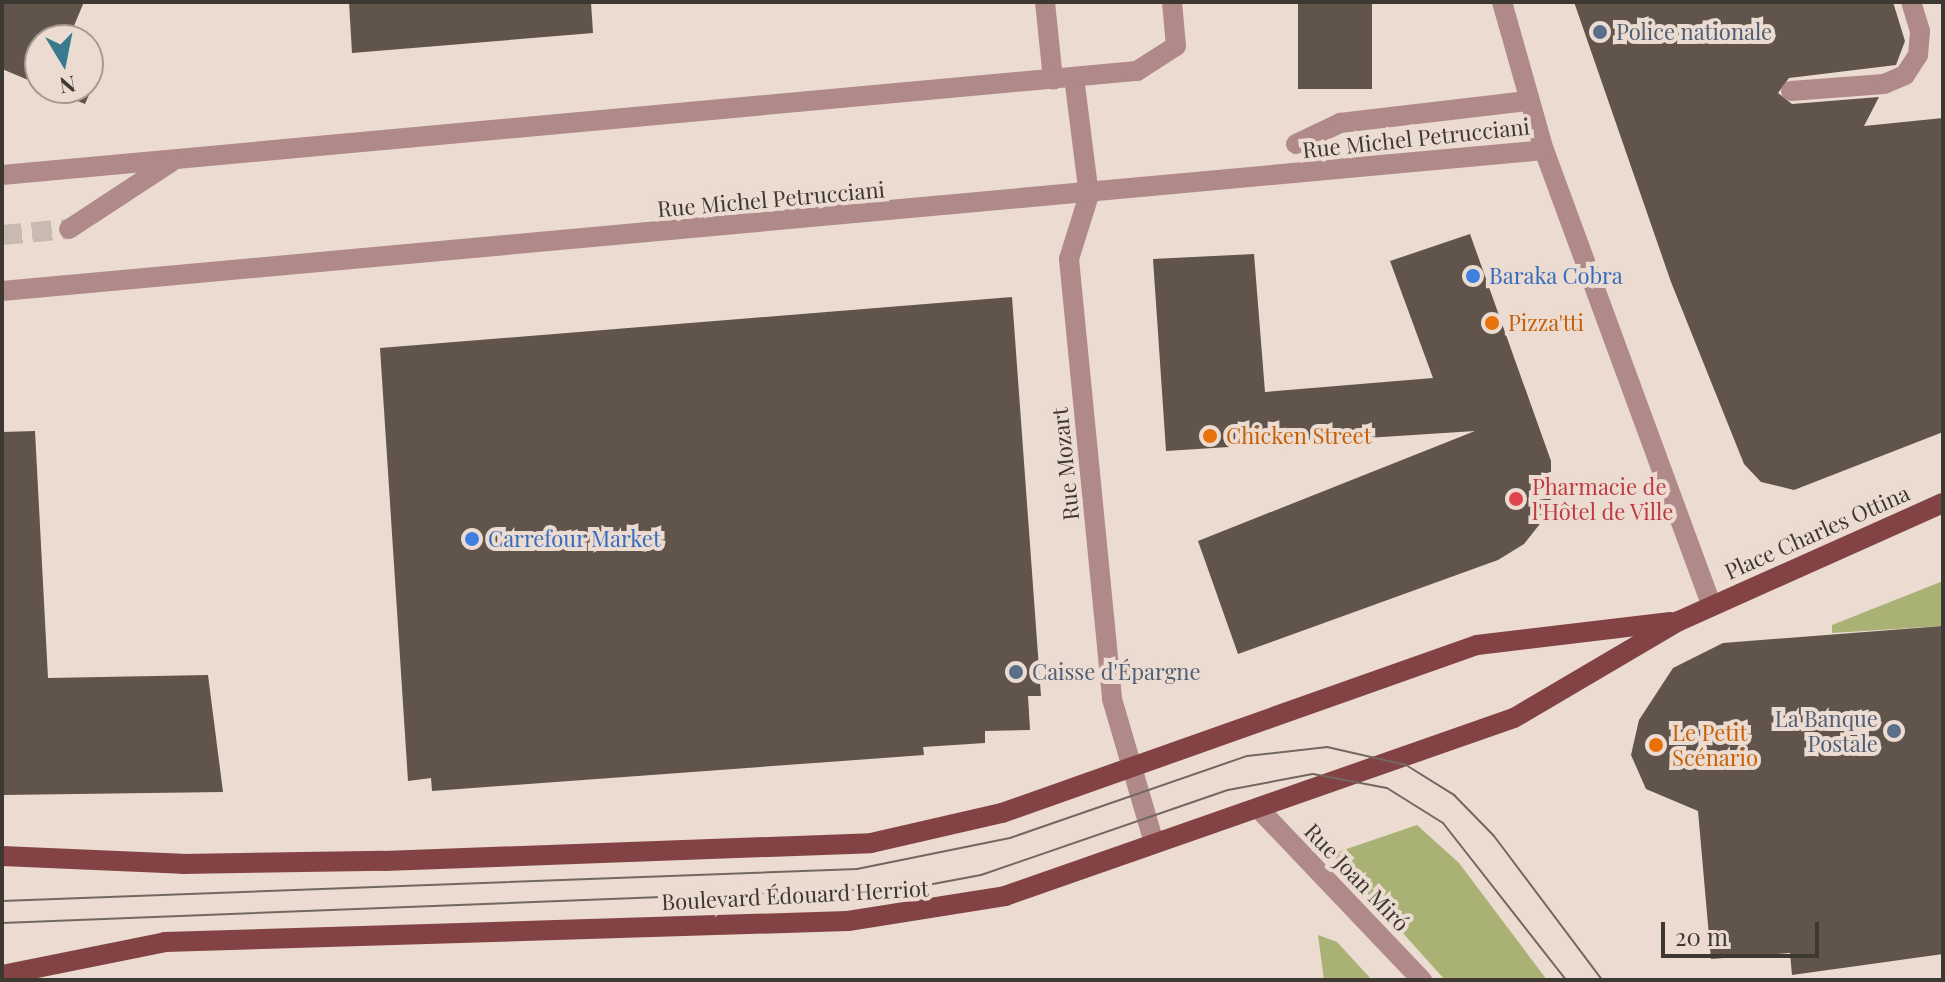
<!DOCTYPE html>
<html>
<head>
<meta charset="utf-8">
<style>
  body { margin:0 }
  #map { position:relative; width:1945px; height:982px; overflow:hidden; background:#ebdbd0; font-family:"Playfair Display",serif }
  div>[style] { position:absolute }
  .green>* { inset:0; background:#a9b274 }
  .building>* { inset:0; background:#61544a; transform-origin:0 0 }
  .minor-tunnel>* { height:20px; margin-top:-10px; transform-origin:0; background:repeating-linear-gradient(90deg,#c8bab1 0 20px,transparent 0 30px) }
  .minor>* { height:20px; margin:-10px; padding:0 10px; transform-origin:10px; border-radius:10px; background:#b08a89 }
  .major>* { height:20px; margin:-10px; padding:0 10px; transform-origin:10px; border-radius:10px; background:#834344 }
  .tram>* { height:2px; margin:-1px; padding:0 1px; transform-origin:1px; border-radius:1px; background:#716861 }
  .dots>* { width:22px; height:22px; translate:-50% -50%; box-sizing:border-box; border:4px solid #ebdbd0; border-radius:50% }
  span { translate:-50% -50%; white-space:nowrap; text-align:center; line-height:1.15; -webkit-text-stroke:8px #ebdbd0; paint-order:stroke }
  .service-label { font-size:22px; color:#4e5e75 }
  .left { translate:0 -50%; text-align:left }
  .right { translate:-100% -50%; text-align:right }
  .street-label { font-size:22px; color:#3e3833 }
  .shop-label { font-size:22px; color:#366cbe }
  .food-label { font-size:22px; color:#c56008 }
  .health-label { font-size:22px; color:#be3a42 }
  .frame { position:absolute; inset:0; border:4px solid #3e3833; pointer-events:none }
  .north { position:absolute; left:24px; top:24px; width:80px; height:80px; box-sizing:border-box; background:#ebdbd0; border:2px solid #a69a91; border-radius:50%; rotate:170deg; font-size:22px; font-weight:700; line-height:32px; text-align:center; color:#3e3833 }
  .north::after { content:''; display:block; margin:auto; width:28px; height:36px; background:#3a7a8e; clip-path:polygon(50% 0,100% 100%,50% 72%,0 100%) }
  .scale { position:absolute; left:1661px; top:922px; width:158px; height:36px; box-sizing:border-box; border:4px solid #3e3833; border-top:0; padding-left:10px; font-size:24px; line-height:28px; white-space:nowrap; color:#3e3833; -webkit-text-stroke:6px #ebdbd0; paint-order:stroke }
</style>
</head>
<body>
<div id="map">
  <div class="green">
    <i style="clip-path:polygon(1943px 581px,1943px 626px,1832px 633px,1832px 625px)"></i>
    <i style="clip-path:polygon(1417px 825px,1459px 863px,1547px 980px,1445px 980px,1332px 854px)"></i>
    <i style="clip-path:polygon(1318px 935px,1337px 942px,1372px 980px,1324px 980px)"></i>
  </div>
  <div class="building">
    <i style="clip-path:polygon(2px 2px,84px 2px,68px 40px,40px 40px,40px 85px,2px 69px)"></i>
    <i style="clip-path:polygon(349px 2px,591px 2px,593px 33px,352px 53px)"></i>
    <i style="left:1298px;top:2px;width:74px;height:87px"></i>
    <i style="clip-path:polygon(1574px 2px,1893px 2px,1905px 41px,1896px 65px,1789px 78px,1778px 93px,1792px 104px,1879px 97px,1864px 126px,1943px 118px,1943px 432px,1794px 490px,1761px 482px,1744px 464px,1671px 282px)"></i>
    <i style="clip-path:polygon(88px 59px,102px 65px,85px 104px,46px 88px,88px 88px)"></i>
    <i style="clip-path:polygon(1470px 234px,1551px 461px,1551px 499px,1543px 520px,1524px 544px,1498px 560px,1238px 654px,1198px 541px,1475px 431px,1166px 451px,1153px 259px,1254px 254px,1265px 392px,1433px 378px,1390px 261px)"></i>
    <i style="clip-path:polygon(1012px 297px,1041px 696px,1028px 696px,1030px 730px,985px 731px,985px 743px,923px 747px,924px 755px,432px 791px,431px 778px,408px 781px,380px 348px)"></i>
    <i style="clip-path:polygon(35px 431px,48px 678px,208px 675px,223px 792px,2px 795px,2px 432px)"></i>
    <i style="clip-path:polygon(1943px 626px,1943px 954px,1792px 975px,1790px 953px,1711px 959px,1698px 811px,1646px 789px,1631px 755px,1639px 720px,1673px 668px,1723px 643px)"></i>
  </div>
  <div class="minor-tunnel">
    <i style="left:2px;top:235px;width:67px;rotate:-5.1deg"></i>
  </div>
  <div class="minor">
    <i style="left:1045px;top:2px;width:78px;rotate:84.1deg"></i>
    <i style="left:1502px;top:2px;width:154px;rotate:74.2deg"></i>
    <i style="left:1544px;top:150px;width:486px;rotate:69.8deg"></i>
    <i style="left:1074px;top:77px;width:119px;rotate:82.8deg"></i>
    <i style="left:1089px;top:195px;width:67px;rotate:107.4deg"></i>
    <i style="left:1069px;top:259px;width:442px;rotate:84.4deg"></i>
    <i style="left:1112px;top:699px;width:150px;rotate:73.7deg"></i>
    <i style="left:1791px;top:91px;width:93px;rotate:-4.3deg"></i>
    <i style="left:1884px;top:84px;width:23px;rotate:-23deg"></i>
    <i style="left:1905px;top:75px;width:24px;rotate:-57deg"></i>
    <i style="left:1918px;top:55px;width:24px;rotate:-85deg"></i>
    <i style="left:1920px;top:31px;width:30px;rotate:-107deg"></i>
    <i style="left:1296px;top:144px;width:49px;rotate:-25.5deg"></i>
    <i style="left:1340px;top:123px;width:189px;rotate:-6.7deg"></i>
    <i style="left:2px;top:175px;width:1140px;rotate:-5.24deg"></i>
    <i style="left:1137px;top:71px;width:46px;rotate:-32.7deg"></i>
    <i style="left:1176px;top:46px;width:44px;rotate:-95.2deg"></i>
    <i style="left:69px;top:229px;width:122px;rotate:-33.3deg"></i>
    <i style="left:2px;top:291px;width:1548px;rotate:-5.22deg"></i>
    <i style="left:1258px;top:808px;width:238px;rotate:46.4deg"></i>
  </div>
  <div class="major">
    <i style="left:2px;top:856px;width:180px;rotate:2.5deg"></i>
    <i style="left:182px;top:864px;width:202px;rotate:-0.9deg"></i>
    <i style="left:384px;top:861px;width:487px;rotate:-2.1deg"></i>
    <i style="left:871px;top:843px;width:134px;rotate:-12.9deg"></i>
    <i style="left:1002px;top:813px;width:504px;rotate:-19.48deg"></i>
    <i style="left:1477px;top:645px;width:195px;rotate:-6.8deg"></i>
    <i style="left:2px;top:975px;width:166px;rotate:-11.4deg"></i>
    <i style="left:165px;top:942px;width:683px;rotate:-1.76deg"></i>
    <i style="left:848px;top:921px;width:159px;rotate:-9deg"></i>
    <i style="left:1005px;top:896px;width:539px;rotate:-19.28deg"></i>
    <i style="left:1514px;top:718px;width:191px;rotate:-30.5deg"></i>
    <i style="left:1679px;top:621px;width:289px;rotate:-24.1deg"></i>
  </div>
  <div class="tram">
    <i style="left:2px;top:901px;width:856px;rotate:-2.14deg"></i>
    <i style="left:857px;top:869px;width:156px;rotate:-11.5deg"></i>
    <i style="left:1010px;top:838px;width:251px;rotate:-19.1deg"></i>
    <i style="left:1247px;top:756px;width:81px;rotate:-6.4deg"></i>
    <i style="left:1327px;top:747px;width:81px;rotate:12.8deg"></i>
    <i style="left:1406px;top:765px;width:57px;rotate:32deg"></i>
    <i style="left:1454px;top:795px;width:57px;rotate:45.7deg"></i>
    <i style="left:1494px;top:836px;width:180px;rotate:53.1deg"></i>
    <i style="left:2px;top:923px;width:916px;rotate:-2.25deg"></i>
    <i style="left:917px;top:887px;width:65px;rotate:-10.6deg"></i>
    <i style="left:981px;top:875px;width:261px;rotate:-19deg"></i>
    <i style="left:1228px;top:790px;width:86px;rotate:-10.7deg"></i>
    <i style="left:1313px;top:774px;width:75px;rotate:10.7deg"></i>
    <i style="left:1387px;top:788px;width:66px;rotate:32deg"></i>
    <i style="left:1443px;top:823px;width:199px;rotate:51.9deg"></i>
  </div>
  <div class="dots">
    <i style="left:1600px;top:32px;background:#5c6f8a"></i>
    <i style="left:1473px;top:276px;background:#3f7fe0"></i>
    <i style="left:1492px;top:323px;background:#e8710a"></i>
    <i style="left:1210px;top:436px;background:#e8710a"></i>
    <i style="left:1516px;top:499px;background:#e0444e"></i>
    <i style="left:472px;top:539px;background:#3f7fe0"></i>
    <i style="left:1016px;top:672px;background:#5c6f8a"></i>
    <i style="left:1894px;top:731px;background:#5c6f8a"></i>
    <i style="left:1656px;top:745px;background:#e8710a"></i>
  </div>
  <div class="service-label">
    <span class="left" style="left:1616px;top:32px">Police nationale</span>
    <span class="left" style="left:1032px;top:672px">Caisse d'Épargne</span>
    <span class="right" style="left:1878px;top:731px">La Banque<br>Postale</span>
  </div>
  <div class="street-label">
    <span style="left:1416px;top:138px;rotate:-6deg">Rue Michel Petrucciani</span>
    <span style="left:771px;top:199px;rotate:-5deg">Rue Michel Petrucciani</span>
    <span style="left:1065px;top:464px;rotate:-96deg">Rue Mozart</span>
    <span style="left:1817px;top:532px;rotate:-24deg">Place Charles Ottina</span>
    <span style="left:1357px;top:877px;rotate:46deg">Rue Joan Miró</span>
    <span style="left:795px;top:895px;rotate:-3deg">Boulevard Édouard Herriot</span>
  </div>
  <div class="shop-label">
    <span class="left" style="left:1489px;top:276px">Baraka Cobra</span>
    <span class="left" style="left:488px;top:539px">Carrefour Market</span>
  </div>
  <div class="food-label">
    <span class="left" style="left:1508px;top:323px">Pizza'tti</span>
    <span class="left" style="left:1226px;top:436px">Chicken Street</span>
    <span class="left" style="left:1672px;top:745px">Le Petit<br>Scénario</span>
  </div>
  <div class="health-label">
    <span class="left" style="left:1532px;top:499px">Pharmacie de<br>l'Hôtel de Ville</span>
  </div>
  <div class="frame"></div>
  <div class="north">N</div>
  <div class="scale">20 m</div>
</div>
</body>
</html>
